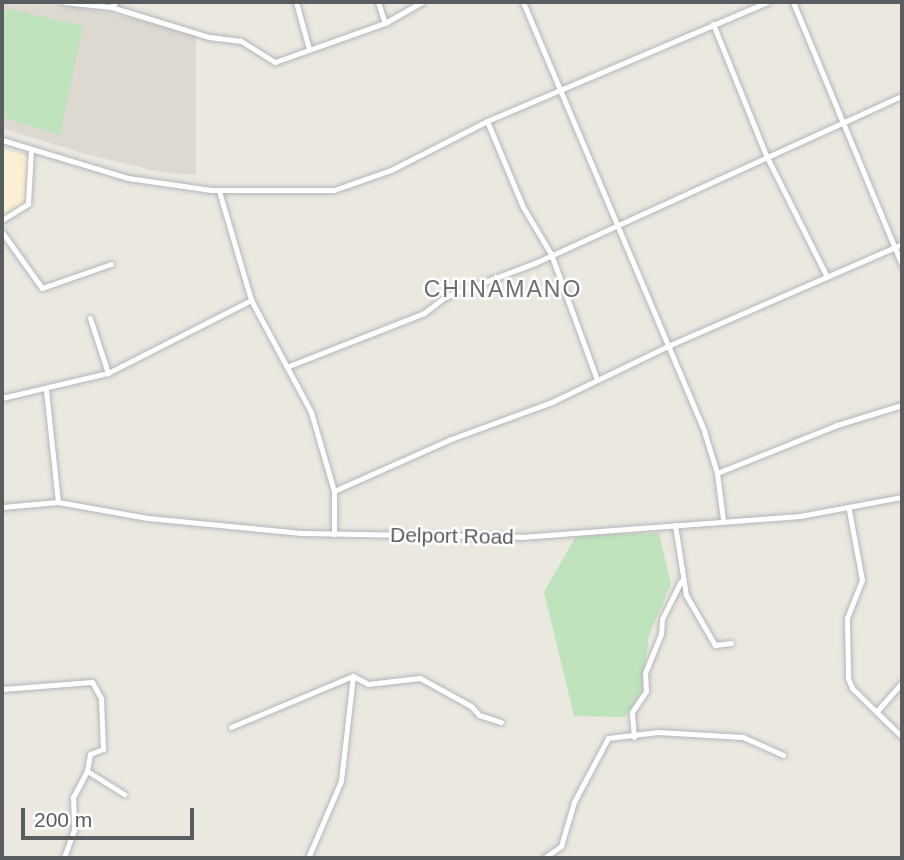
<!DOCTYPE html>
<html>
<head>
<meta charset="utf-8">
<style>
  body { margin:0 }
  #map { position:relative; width:904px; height:860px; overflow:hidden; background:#ebe8e0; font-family:Arial,sans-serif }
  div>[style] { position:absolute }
  .commercial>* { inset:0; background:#fcf0d3 }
  .education>* { inset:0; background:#ddd9d1 }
  .green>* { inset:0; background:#bfe3bc }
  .roads { filter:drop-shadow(0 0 2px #b3b6ba) drop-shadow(0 0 2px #b3b6ba) }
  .minor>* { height:5px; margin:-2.5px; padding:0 2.5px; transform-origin:2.5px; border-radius:2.5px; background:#fff }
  span { translate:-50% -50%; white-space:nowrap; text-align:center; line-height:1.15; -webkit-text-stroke:5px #fff; paint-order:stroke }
  .street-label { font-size:21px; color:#585d60 }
  .neighbourhood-label { font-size:23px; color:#696f72; letter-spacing:2px }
  .frame { position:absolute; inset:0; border:4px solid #585d60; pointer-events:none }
  .scale { position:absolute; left:21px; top:808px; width:173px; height:32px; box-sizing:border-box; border:4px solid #585d60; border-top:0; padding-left:9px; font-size:21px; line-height:24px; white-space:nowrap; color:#585d60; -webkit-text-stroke:5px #fff; paint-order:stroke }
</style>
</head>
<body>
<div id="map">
  <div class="commercial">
    <i style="clip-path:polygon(2px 149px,30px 157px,29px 204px,2px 217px)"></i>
  </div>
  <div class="education">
    <i style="clip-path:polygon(2px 2px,61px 2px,196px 34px,196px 175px,160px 172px,82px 153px,2px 128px)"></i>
  </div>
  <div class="green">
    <i style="clip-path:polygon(9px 9px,83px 26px,60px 135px,2px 117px,2px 12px)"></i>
    <i style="clip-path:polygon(659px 533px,671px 584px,649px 635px,642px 691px,625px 717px,574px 716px,544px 592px,576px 536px)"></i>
  </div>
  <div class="roads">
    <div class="minor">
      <i style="left:64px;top:2px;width:47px;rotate:6.1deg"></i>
      <i style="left:111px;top:7px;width:7px;rotate:-45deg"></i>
      <i style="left:296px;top:2px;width:49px;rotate:74.5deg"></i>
      <i style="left:378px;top:2px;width:22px;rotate:72deg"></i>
      <i style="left:523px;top:2px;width:466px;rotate:67.1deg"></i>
      <i style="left:704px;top:431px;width:44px;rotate:72.8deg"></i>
      <i style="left:717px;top:473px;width:47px;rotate:82.7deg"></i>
      <i style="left:793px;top:2px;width:285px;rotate:67.5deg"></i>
      <i style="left:111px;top:7px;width:102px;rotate:17deg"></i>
      <i style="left:209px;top:37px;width:32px;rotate:7deg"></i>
      <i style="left:241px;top:41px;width:40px;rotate:32deg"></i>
      <i style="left:275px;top:62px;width:117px;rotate:-19.5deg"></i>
      <i style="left:385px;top:23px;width:43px;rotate:-29.6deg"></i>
      <i style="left:713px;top:24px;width:141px;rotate:68deg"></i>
      <i style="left:766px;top:155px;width:136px;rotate:63.4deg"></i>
      <i style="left:487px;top:121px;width:93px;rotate:67.3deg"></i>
      <i style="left:523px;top:207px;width:55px;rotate:59.2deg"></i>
      <i style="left:551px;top:254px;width:134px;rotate:69.9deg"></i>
      <i style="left:2px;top:140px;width:132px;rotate:16.8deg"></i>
      <i style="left:128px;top:178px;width:84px;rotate:8.2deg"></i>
      <i style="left:211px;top:190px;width:123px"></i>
      <i style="left:334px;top:190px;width:60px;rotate:-19.3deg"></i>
      <i style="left:391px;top:170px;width:108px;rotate:-27deg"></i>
      <i style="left:487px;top:121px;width:305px;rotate:-23deg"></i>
      <i style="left:219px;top:191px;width:114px;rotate:73.6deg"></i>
      <i style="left:251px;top:300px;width:127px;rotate:61.8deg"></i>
      <i style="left:311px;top:412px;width:82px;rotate:73.8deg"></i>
      <i style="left:334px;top:491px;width:43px;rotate:90deg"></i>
      <i style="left:2px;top:220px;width:31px;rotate:-32deg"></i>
      <i style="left:28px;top:204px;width:55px;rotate:-86.9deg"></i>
      <i style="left:2px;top:232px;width:69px;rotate:54.5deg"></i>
      <i style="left:42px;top:288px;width:73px;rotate:-19.2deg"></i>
      <i style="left:90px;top:318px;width:58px;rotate:71.9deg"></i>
      <i style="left:289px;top:366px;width:145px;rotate:-21.4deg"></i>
      <i style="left:424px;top:313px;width:26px;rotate:-37deg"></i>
      <i style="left:445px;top:297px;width:96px;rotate:-20.7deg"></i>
      <i style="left:535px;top:263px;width:403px;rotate:-24.5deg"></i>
      <i style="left:46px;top:390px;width:113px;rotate:83.9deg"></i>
      <i style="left:2px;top:398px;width:109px;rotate:-13.3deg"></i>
      <i style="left:108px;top:373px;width:161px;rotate:-27deg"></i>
      <i style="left:717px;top:473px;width:129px;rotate:-21.8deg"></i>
      <i style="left:837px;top:425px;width:68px;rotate:-17.1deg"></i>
      <i style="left:334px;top:491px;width:128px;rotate:-24deg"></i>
      <i style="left:451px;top:439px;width:108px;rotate:-20.1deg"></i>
      <i style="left:552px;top:402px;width:131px;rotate:-25.8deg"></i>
      <i style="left:670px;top:345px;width:253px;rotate:-23.5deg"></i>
      <i style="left:2px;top:507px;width:56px;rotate:-5.1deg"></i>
      <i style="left:58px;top:502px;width:91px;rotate:10.1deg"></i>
      <i style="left:148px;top:518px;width:154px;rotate:5.6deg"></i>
      <i style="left:301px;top:533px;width:220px;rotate:1deg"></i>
      <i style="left:521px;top:537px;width:280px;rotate:-4.3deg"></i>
      <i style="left:800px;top:516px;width:104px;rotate:-10.6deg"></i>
      <i style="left:849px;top:510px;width:71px;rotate:79.5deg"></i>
      <i style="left:862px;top:580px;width:41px;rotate:111.5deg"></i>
      <i style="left:847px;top:618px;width:60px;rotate:89deg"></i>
      <i style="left:848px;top:678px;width:11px;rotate:68deg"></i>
      <i style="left:852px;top:688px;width:70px;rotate:44.4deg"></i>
      <i style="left:675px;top:525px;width:71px;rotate:81.1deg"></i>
      <i style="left:686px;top:595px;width:58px;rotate:59.9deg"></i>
      <i style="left:715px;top:645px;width:16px;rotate:-7deg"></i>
      <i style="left:2px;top:689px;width:90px;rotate:-4.4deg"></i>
      <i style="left:92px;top:682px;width:18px;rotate:61deg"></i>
      <i style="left:101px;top:698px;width:51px;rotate:87.8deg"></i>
      <i style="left:103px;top:749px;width:14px;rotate:159deg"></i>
      <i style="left:90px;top:754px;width:17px;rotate:100deg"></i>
      <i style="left:87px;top:771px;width:30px;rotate:118deg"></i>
      <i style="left:73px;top:797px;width:33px;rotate:88deg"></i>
      <i style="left:74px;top:830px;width:30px;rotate:110deg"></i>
      <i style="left:878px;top:710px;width:37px;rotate:-49deg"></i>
      <i style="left:231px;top:727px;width:132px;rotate:-22.7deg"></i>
      <i style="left:353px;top:676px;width:17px;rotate:28deg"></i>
      <i style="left:368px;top:684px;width:52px;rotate:-6.6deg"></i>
      <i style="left:420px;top:678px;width:58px;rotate:28.8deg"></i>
      <i style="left:471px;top:706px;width:12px;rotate:48deg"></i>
      <i style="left:479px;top:715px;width:23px;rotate:18deg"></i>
      <i style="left:634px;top:737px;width:25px;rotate:-95deg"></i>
      <i style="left:632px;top:712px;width:25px;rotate:-56deg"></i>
      <i style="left:646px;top:691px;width:18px;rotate:-93deg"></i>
      <i style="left:645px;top:673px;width:42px;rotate:-67.7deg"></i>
      <i style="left:661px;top:634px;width:15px;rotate:-86deg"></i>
      <i style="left:662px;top:619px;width:42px;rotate:-63.4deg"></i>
      <i style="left:87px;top:771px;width:44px;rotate:31.9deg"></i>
      <i style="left:308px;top:858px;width:84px;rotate:-66.8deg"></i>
      <i style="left:341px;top:781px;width:106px;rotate:-83.5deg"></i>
      <i style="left:544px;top:858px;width:21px;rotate:-35deg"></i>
      <i style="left:561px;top:846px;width:46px;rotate:-73.5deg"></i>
      <i style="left:574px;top:802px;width:72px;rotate:-62deg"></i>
      <i style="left:608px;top:738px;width:50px;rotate:-6.8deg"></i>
      <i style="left:658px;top:732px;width:85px;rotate:3.4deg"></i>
      <i style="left:743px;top:737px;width:44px;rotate:24.2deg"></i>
    </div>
  </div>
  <div class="street-label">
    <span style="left:452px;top:536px;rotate:1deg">Delport Road</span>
  </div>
  <div class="neighbourhood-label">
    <span style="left:503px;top:289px">CHINAMANO</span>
  </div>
  <div class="frame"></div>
  <div class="scale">200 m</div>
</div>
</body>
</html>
